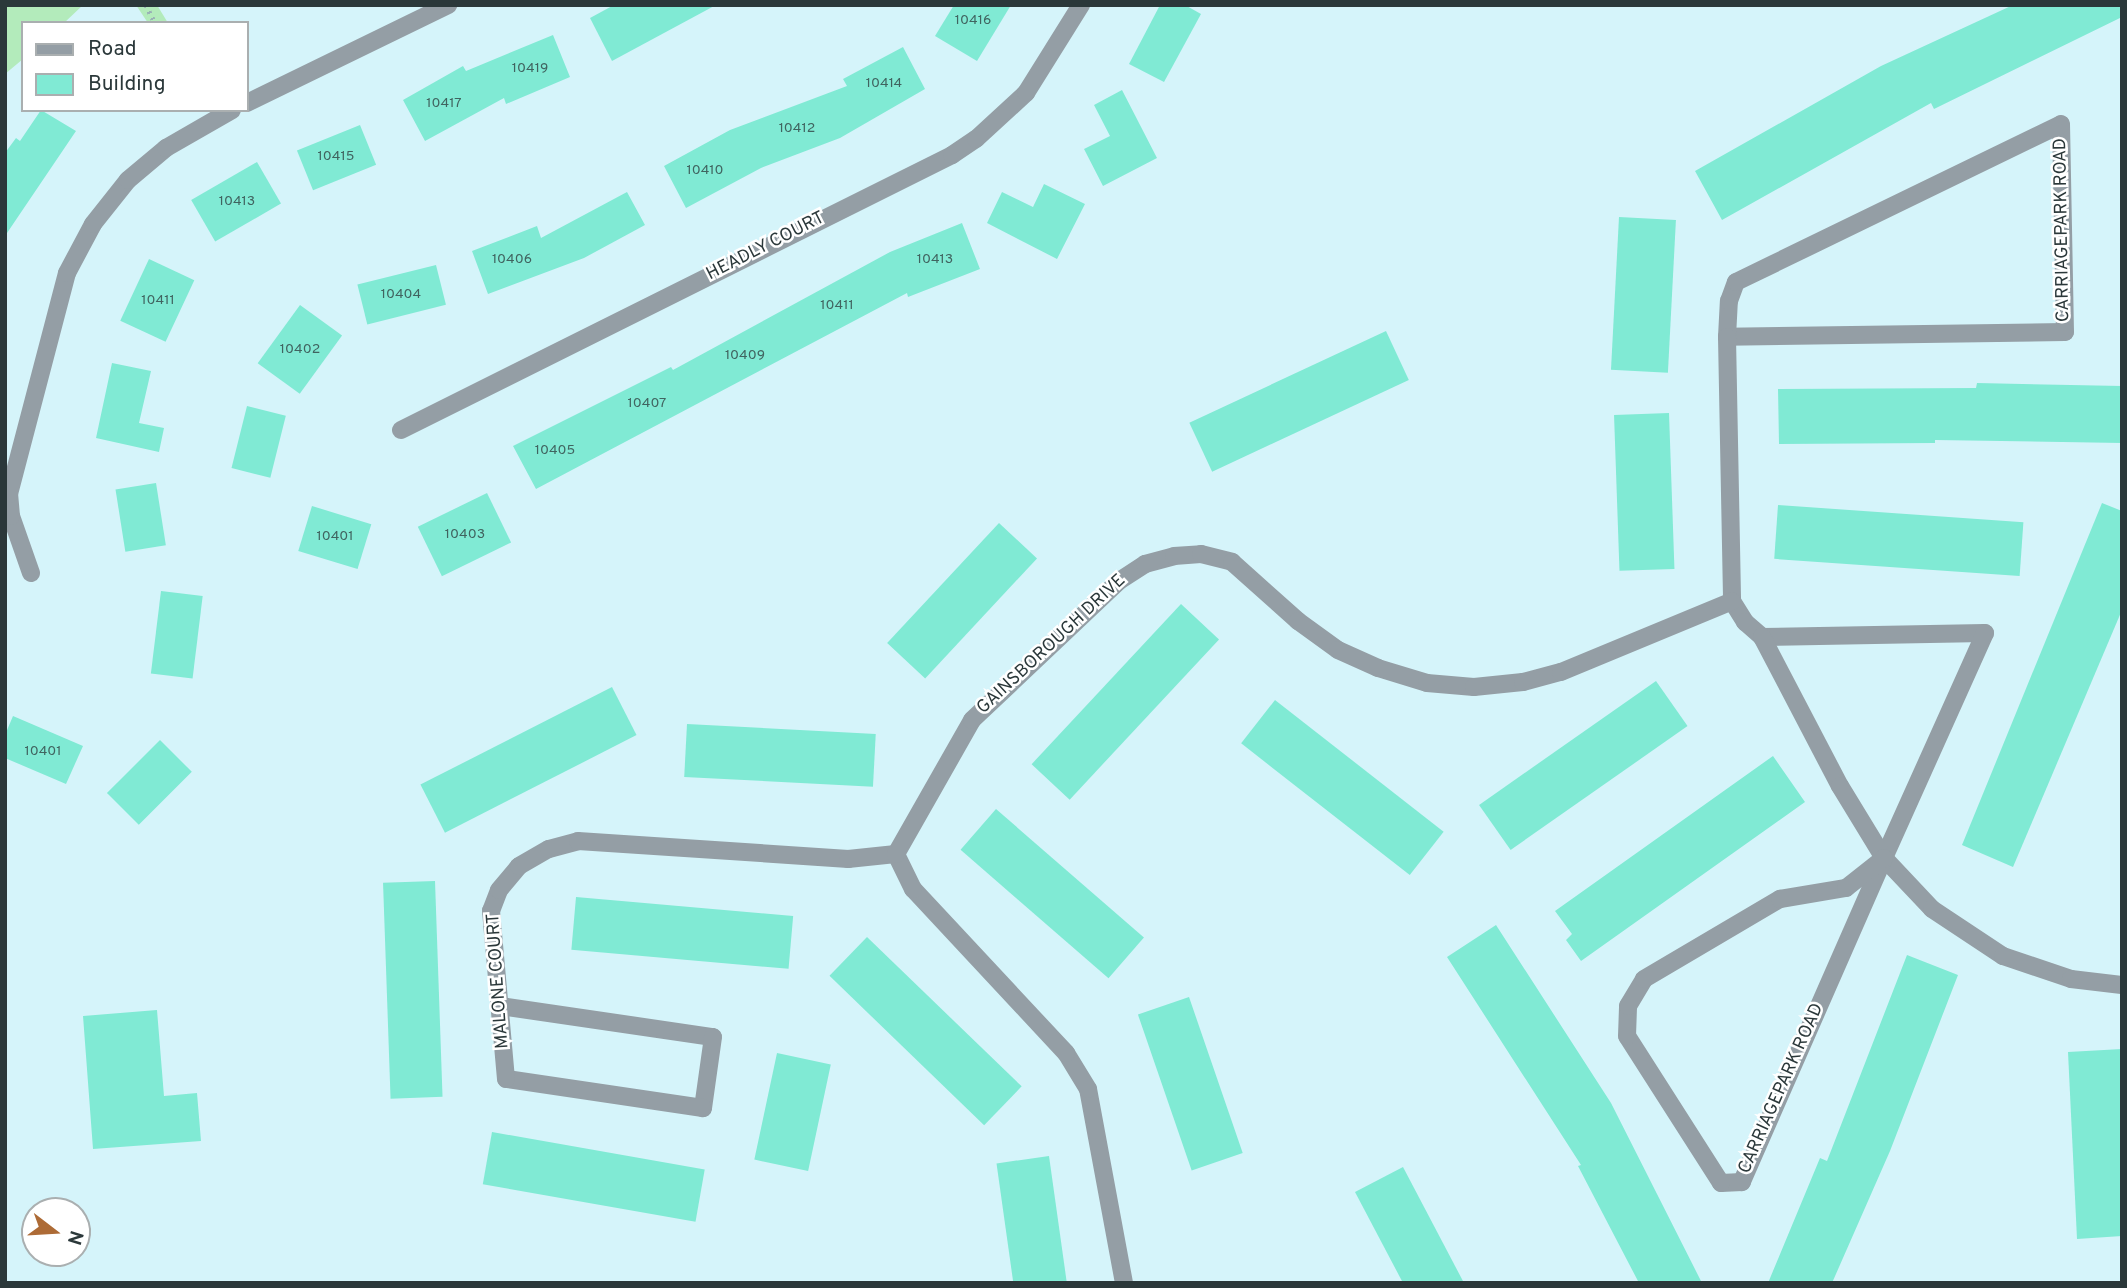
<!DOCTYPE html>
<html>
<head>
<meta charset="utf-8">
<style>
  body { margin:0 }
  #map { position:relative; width:2127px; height:1288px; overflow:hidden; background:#d5f4fa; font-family:Overpass,sans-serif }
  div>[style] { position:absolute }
  .green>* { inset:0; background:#b3ebbb }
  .building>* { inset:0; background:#80ead4; transform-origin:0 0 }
  .path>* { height:4.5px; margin-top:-2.25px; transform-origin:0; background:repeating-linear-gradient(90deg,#99b1b6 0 2px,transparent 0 7px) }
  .minor>* { height:18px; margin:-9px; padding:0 9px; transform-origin:9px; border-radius:9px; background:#949ea5 }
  span { translate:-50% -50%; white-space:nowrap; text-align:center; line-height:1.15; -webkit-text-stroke:5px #fff; paint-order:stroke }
  .number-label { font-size:14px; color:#406460 }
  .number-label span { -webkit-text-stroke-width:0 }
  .street-label { font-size:18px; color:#2b383a }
  .frame { position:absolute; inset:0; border:7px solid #2b383a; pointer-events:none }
  .legend { position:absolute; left:21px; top:21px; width:228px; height:91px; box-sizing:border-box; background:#fff; border:2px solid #aaafb0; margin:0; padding:9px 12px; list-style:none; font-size:21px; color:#2b383a }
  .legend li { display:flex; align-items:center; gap:14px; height:35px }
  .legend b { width:35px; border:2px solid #aaafb0 }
  .north { position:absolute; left:21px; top:1197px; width:70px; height:70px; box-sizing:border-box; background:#fff; border:2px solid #aaafb0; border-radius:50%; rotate:107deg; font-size:19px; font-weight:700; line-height:28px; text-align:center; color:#2b383a }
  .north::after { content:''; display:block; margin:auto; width:24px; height:32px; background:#ad6b36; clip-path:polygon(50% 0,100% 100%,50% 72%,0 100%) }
</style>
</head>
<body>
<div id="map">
  <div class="green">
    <i style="clip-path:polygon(5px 5px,83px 5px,64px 23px,23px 23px,23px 59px,5px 74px)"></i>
    <i style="clip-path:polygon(136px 5px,157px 5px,168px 23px,148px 23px)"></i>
  </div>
  <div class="building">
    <i style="clip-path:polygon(614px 5px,716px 5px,612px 61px,590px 18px)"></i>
    <i style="clip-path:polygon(954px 5px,1011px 5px,977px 61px,935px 36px)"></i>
    <i style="clip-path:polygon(1160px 5px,1185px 5px,1201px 14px,1164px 82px,1129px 64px)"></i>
    <i style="clip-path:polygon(2013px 5px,2122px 5px,2122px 17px,1934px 109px,1931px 103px,1722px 220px,1695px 171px,1881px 66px)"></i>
    <i style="clip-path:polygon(553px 35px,570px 77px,506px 104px,504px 98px,425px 141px,403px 100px,463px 66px,466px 71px)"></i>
    <i style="clip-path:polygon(903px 47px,925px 89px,840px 138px,761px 168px,686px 208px,664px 166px,730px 130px,847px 86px,843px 79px)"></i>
    <i style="clip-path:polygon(1122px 90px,1157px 158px,1103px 186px,1084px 149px,1110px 136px,1094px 105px)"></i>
    <i style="clip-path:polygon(41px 110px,76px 131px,5px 236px,5px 153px,16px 138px,20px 141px)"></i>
    <i style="left:360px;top:125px;width:43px;height:68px;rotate:68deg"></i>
    <i style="left:257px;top:162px;width:48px;height:76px;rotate:60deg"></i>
    <i style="clip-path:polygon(1044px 184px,1085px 204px,1057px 259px,987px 223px,1002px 192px,1033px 207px)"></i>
    <i style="clip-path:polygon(627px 192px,645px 225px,584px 258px,488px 294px,472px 251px,537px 226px,541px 238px)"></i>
    <i style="left:1619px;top:217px;width:57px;height:153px;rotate:3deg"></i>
    <i style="clip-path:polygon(962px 223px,980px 269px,908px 297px,907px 293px,536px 489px,513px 446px,671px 367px,673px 370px,890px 252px)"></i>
    <i style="left:149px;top:259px;width:50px;height:68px;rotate:25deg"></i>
    <i style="left:436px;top:265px;width:41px;height:81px;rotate:76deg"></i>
    <i style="left:300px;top:305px;width:52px;height:72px;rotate:36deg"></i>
    <i style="left:1386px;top:331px;width:54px;height:217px;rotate:65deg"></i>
    <i style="clip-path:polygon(112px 363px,151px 371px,139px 423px,164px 428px,159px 452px,96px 438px)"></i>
    <i style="clip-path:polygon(1977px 383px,2122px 386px,2122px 443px,1935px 440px,1935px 443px,1779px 444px,1778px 389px,1976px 388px)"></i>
    <i style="left:247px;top:406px;width:40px;height:64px;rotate:14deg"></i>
    <i style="left:1669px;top:413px;width:156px;height:55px;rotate:88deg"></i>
    <i style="left:156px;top:483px;width:63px;height:41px;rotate:81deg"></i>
    <i style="left:487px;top:493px;width:55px;height:77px;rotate:64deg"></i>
    <i style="clip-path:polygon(2102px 503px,2122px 511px,2122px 610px,2013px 867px,1962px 845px)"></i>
    <i style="left:1778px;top:505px;width:246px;height:54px;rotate:4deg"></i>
    <i style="left:312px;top:506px;width:62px;height:47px;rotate:17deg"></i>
    <i style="left:999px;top:523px;width:52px;height:164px;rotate:43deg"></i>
    <i style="left:161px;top:591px;width:42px;height:83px;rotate:7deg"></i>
    <i style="left:1181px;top:604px;width:52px;height:219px;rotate:43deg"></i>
    <i style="left:1656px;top:681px;width:55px;height:216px;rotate:55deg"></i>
    <i style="left:612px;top:687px;width:54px;height:215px;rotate:63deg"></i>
    <i style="left:1275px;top:700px;width:214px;height:55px;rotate:38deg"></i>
    <i style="clip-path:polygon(13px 716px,83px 746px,66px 784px,5px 758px,5px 735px)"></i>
    <i style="left:687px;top:724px;width:189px;height:53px;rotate:3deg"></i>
    <i style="left:160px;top:740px;width:45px;height:75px;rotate:45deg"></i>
    <i style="clip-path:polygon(1773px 756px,1805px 802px,1581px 961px,1566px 940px,1572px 934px,1555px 911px)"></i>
    <i style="left:996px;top:809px;width:196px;height:54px;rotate:41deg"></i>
    <i style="left:435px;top:881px;width:216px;height:52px;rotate:88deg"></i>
    <i style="left:576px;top:897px;width:218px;height:53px;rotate:5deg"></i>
    <i style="clip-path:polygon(1496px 925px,1611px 1103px,1702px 1283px,1639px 1283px,1578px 1166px,1581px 1165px,1447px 957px)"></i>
    <i style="left:867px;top:937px;width:215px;height:54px;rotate:44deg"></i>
    <i style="clip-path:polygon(1907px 955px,1958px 975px,1890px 1151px,1832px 1283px,1768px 1283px,1820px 1158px,1827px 1161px)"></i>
    <i style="left:1189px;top:997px;width:165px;height:54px;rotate:71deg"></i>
    <i style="clip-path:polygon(157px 1010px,164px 1096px,197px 1093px,201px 1141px,93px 1149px,83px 1016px)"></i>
    <i style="clip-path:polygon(2122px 1049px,2122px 1236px,2077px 1239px,2068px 1052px)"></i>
    <i style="left:777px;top:1053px;width:55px;height:109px;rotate:12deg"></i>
    <i style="left:492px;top:1132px;width:216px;height:53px;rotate:10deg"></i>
    <i style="left:1049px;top:1156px;width:128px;height:53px;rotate:82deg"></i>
    <i style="clip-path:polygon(1403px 1167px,1464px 1283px,1403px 1283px,1355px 1192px)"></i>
  </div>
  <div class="path">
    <i style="left:146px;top:5px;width:20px;rotate:63deg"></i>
  </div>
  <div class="minor">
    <i style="left:247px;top:103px;width:224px;rotate:-26deg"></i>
    <i style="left:2061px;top:124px;width:208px;rotate:88.9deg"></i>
    <i style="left:2065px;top:332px;width:338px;rotate:179.2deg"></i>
    <i style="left:1727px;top:337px;width:36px;rotate:-87deg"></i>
    <i style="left:1729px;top:301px;width:20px;rotate:-70deg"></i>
    <i style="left:1736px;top:282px;width:361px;rotate:-25.9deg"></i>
    <i style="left:1727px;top:337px;width:264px;rotate:88.9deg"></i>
    <i style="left:1732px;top:601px;width:25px;rotate:58deg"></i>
    <i style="left:1745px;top:622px;width:23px;rotate:41deg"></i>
    <i style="left:1762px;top:637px;width:223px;rotate:-1deg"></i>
    <i style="left:1985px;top:633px;width:247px;rotate:114.2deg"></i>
    <i style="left:1884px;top:858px;width:70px;rotate:46.7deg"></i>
    <i style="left:1932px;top:909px;width:85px;rotate:33.5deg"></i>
    <i style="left:2003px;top:956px;width:72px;rotate:18.7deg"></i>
    <i style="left:2071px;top:979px;width:51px;rotate:6.7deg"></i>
    <i style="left:401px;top:430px;width:616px;rotate:-26.52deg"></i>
    <i style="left:952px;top:155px;width:29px;rotate:-34deg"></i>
    <i style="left:976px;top:139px;width:68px;rotate:-42.6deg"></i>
    <i style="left:1026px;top:93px;width:104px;rotate:-58deg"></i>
    <i style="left:31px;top:573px;width:60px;rotate:-109.3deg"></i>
    <i style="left:11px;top:516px;width:22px;rotate:-95deg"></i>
    <i style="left:9px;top:494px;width:228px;rotate:-75.3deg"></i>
    <i style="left:67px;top:273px;width:55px;rotate:-62deg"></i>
    <i style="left:93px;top:224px;width:56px;rotate:-51.5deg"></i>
    <i style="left:128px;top:180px;width:50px;rotate:-40.1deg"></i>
    <i style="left:166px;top:148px;width:76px;rotate:-29.9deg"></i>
    <i style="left:1762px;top:637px;width:168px;rotate:62.4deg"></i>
    <i style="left:1840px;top:786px;width:84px;rotate:58.6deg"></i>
    <i style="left:1884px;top:858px;width:354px;rotate:113.7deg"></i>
    <i style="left:1742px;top:1182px;width:21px;rotate:177deg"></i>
    <i style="left:1721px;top:1183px;width:174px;rotate:-122.6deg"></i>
    <i style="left:1627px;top:1036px;width:30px;rotate:-88deg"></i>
    <i style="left:1628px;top:1006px;width:31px;rotate:-59deg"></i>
    <i style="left:1644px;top:979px;width:158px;rotate:-30.5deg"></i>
    <i style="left:1780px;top:899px;width:67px;rotate:-9.5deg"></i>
    <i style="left:1846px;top:888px;width:48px;rotate:-38.3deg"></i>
    <i style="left:500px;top:1006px;width:215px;rotate:8.3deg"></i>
    <i style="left:713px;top:1037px;width:72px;rotate:98deg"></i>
    <i style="left:703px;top:1108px;width:199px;rotate:-171.6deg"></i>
    <i style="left:506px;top:1079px;width:169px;rotate:-95.1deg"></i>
    <i style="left:491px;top:911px;width:22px;rotate:-69deg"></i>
    <i style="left:499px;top:890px;width:31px;rotate:-50deg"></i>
    <i style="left:519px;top:866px;width:34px;rotate:-30deg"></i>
    <i style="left:549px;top:849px;width:30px;rotate:-15deg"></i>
    <i style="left:578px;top:841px;width:271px;rotate:3.8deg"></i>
    <i style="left:848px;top:859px;width:48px;rotate:-5.9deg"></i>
    <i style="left:1124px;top:1283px;width:197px;rotate:-100.5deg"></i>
    <i style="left:1088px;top:1089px;width:42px;rotate:-121.4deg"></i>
    <i style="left:1066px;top:1053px;width:224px;rotate:-133deg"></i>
    <i style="left:913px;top:889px;width:39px;rotate:-116deg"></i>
    <i style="left:896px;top:854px;width:154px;rotate:-60.4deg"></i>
    <i style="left:972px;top:720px;width:202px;rotate:-43.4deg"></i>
    <i style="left:1119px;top:581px;width:31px;rotate:-33deg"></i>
    <i style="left:1145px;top:564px;width:30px;rotate:-15deg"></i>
    <i style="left:1174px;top:556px;width:27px;rotate:-4deg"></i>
    <i style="left:1201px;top:554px;width:32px;rotate:14deg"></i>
    <i style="left:1232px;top:562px;width:89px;rotate:41.8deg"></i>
    <i style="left:1298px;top:621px;width:49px;rotate:35.9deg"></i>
    <i style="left:1338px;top:650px;width:44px;rotate:24.2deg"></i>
    <i style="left:1378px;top:668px;width:51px;rotate:17deg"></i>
    <i style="left:1427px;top:683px;width:47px;rotate:4.9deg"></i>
    <i style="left:1474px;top:687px;width:49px;rotate:-5.8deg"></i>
    <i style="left:1523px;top:682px;width:39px;rotate:-15deg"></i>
    <i style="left:1561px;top:672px;width:185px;rotate:-22.5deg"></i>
  </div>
  <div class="number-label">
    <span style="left:973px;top:21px">10416</span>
    <span style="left:530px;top:69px">10419</span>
    <span style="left:884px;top:84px">10414</span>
    <span style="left:444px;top:104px">10417</span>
    <span style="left:797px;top:129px">10412</span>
    <span style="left:336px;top:157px">10415</span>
    <span style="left:705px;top:171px">10410</span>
    <span style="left:237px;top:202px">10413</span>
    <span style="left:512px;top:260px">10406</span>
    <span style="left:935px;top:260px">10413</span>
    <span style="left:401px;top:295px">10404</span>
    <span style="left:158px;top:301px">10411</span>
    <span style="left:837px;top:306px">10411</span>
    <span style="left:300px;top:350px">10402</span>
    <span style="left:745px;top:356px">10409</span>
    <span style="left:647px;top:404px">10407</span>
    <span style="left:555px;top:451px">10405</span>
    <span style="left:465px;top:535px">10403</span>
    <span style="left:335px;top:537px">10401</span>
    <span style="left:43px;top:752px">10401</span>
  </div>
  <div class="street-label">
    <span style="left:2063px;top:230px;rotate:-91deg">CARRIAGEPARK ROAD</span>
    <span style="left:766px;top:247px;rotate:-27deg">HEADLY COURT</span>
    <span style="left:1052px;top:645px;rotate:-43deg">GAINSBOROUGH DRIVE</span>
    <span style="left:499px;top:981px;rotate:-94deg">MALONE COURT</span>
    <span style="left:1782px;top:1089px;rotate:-66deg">CARRIAGEPARK ROAD</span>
  </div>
  <div class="frame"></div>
  <ul class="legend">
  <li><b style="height:9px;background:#949ea5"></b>Road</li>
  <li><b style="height:19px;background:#80ead4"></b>Building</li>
  </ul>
  <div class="north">N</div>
</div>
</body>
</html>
